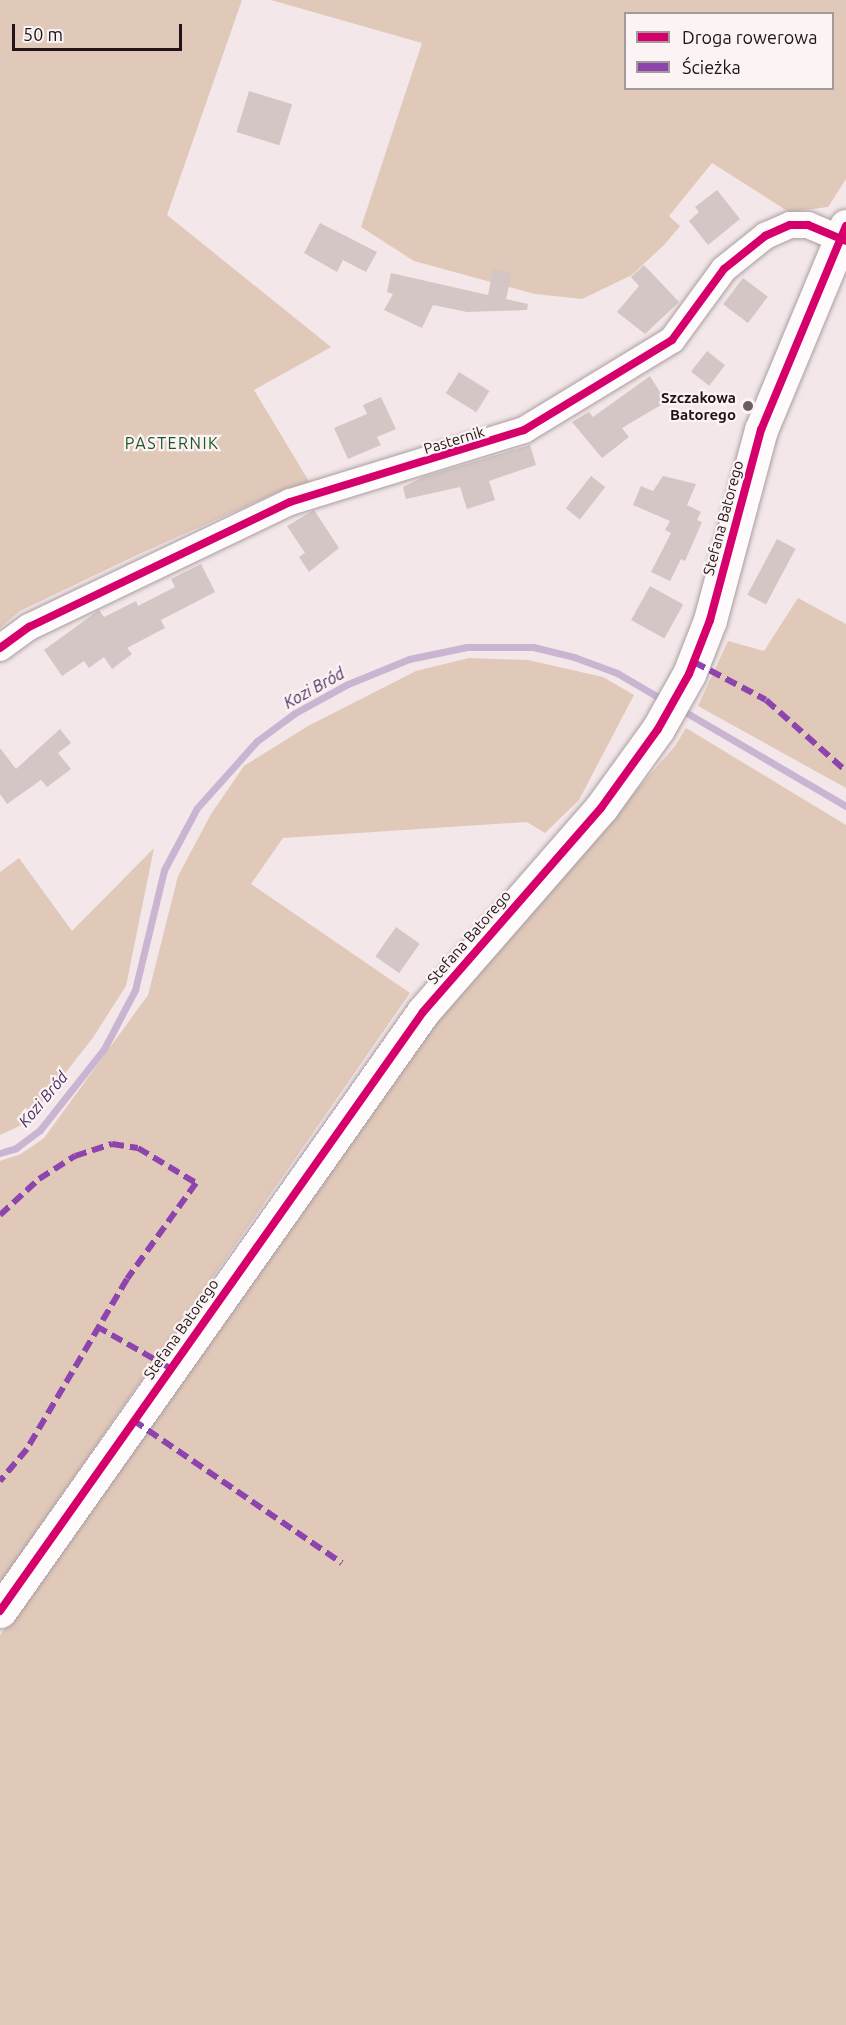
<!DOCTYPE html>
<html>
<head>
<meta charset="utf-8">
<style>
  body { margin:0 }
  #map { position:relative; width:846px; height:2025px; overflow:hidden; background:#f4e7e9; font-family:Ubuntu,sans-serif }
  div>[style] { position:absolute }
  .green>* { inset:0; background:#e1c9ba }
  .stream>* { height:7px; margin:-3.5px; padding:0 3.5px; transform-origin:3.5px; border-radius:3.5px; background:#c9b4d2 }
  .building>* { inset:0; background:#d3c6c5; transform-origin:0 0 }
  .roads { filter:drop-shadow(0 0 2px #aa9ea0) drop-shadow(0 0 2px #aa9ea0) }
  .street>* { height:26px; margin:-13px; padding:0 13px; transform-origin:13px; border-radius:13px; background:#fdfbfc }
  .secondary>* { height:33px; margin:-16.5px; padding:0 16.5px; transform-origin:16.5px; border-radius:16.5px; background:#fdfbfc }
  .quiet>* { height:6px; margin-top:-3px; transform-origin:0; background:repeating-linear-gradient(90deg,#8e44ad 0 12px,transparent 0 18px) }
  .cycleway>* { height:8px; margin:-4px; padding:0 4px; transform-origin:4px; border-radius:4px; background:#d6006c }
  .dots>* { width:16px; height:16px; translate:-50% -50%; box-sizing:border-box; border:3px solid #fbf3f4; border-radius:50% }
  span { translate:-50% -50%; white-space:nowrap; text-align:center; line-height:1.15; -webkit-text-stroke:4.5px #fbf3f4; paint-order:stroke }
  .poi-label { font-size:15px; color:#211416; font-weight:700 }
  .right { translate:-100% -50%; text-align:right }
  .street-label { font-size:15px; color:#211416 }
  .neighbourhood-label { font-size:16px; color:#1c5624; letter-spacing:1.5px }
  .water-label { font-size:16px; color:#4c2c61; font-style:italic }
  .legend { position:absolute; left:624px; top:12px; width:210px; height:78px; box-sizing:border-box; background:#fbf3f4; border:2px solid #a49a9b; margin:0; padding:8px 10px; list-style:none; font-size:18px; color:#211416 }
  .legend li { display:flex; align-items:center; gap:12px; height:30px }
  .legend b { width:30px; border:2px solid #a49a9b }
  .scale { position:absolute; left:12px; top:24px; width:170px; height:27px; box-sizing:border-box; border:3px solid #211416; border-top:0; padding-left:8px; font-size:18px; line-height:21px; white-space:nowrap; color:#211416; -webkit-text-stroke:4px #fbf3f4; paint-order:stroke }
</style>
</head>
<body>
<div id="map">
  <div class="green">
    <i style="clip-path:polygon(0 0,242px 0,167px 215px,331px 347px,254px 390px,310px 483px,287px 488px,137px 555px,20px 611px,0 628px)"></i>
    <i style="clip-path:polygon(evenodd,271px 0,846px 0,846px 179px,828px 207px,789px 212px,712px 163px,669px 216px,680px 226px,665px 244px,632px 275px,582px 299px,535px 294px,414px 261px,361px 227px,422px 43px,271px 0,626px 14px,832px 14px,832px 88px,626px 88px,626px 14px)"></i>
    <i style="clip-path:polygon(798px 598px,846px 624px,846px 788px,698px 706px,728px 641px,764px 651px)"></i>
    <i style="clip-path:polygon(469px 658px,528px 660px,603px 677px,634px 695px,579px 800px,545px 833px,527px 822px,283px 838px,251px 884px,410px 993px,0 1584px,0 1161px,21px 1154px,44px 1138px,148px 995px,178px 876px,211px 814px,244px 766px,308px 726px,416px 671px)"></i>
    <i style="clip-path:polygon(686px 728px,846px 825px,846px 2025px,0 2025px,0 1635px,432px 1023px,675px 746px)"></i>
    <i style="clip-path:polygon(154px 848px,126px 986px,92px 1039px,26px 1123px,0 1135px,0 872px,19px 858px,72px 931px)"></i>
  </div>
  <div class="stream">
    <i style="left:680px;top:709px;width:192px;rotate:30.3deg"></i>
    <i style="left:0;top:1153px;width:17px;rotate:-17deg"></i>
    <i style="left:16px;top:1148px;width:30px;rotate:-37deg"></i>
    <i style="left:40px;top:1130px;width:103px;rotate:-51.7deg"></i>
    <i style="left:104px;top:1049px;width:67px;rotate:-62.3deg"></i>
    <i style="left:135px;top:990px;width:123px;rotate:-76.4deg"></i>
    <i style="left:164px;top:870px;width:70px;rotate:-62deg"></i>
    <i style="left:197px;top:808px;width:90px;rotate:-48.2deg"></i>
    <i style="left:257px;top:741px;width:47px;rotate:-36.4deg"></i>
    <i style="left:295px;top:713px;width:60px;rotate:-28.7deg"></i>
    <i style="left:348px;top:684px;width:66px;rotate:-22.3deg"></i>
    <i style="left:409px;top:659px;width:59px;rotate:-11.7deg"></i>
    <i style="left:467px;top:647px;width:66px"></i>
    <i style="left:533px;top:647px;width:42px;rotate:13.7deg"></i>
    <i style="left:574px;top:657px;width:46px;rotate:20.4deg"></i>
    <i style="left:617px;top:673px;width:56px;rotate:30.3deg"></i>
  </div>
  <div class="building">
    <i style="left:249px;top:91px;width:45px;height:43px;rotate:17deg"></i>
    <i style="clip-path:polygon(717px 190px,740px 219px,708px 245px,689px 221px,699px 212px,695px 207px)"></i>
    <i style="clip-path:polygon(320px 223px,377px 252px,366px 272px,343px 260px,337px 272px,304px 253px)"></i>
    <i style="clip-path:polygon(644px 265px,679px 302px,645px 334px,617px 312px,639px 286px,631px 277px)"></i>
    <i style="clip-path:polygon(493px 269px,512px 273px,506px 299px,528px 304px,527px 310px,467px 312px,433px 305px,422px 328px,384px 310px,393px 294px,387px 292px,391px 273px,488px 295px)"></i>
    <i style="left:743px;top:278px;width:31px;height:33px;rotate:37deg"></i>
    <i style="left:707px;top:351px;width:23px;height:26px;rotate:38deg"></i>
    <i style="left:459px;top:372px;width:36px;height:25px;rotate:32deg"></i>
    <i style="clip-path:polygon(650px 376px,666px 402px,622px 428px,629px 437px,602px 458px,572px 422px,589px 412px,593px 417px)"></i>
    <i style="clip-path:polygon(381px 397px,396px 429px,377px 437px,381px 445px,348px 459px,334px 428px,367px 414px,363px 405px)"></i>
    <i style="clip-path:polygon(530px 445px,536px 465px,489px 481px,495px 500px,467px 509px,460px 487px,406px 499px,403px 487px,423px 477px)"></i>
    <i style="left:591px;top:476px;width:18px;height:41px;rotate:38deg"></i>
    <i style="clip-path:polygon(663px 476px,696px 484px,687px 505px,701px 512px,697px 520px,702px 522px,685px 561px,681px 559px,670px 581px,651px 572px,671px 533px,665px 530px,670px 521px,633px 505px,641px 486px,653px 491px)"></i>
    <i style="clip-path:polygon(314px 510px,339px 548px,309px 572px,299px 557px,305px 553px,287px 526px)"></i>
    <i style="left:777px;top:539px;width:21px;height:63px;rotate:28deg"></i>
    <i style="clip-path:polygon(201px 564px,215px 592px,161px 620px,165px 628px,127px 648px,132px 654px,112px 669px,104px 657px,89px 668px,84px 661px,62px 676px,44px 650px,99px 610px,104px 617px,136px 601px,138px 606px,175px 587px,171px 579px)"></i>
    <i style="left:650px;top:586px;width:38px;height:39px;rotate:29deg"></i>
    <i style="clip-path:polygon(60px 729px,71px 743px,58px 753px,71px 769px,47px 787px,41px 780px,7px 804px,0 794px,0 748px,16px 769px)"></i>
    <i style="left:396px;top:927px;width:29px;height:36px;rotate:35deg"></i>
  </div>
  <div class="roads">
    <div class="street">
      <i style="left:0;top:648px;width:36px;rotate:-36deg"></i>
      <i style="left:29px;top:627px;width:289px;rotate:-25.6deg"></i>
      <i style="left:290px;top:502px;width:245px;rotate:-17.1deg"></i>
      <i style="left:524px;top:430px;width:173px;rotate:-31.3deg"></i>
      <i style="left:672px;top:340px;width:88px;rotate:-53.8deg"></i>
      <i style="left:724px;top:269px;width:53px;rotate:-38.8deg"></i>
      <i style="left:765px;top:236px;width:27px;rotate:-24deg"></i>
      <i style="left:790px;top:225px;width:18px"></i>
      <i style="left:808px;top:225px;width:34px;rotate:23deg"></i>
    </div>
    <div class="secondary">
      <i style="left:0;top:1611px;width:733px;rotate:-54.77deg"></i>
      <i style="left:423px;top:1012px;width:271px;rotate:-48.9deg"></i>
      <i style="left:601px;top:808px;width:97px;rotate:-54.2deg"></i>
      <i style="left:658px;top:729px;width:63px;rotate:-60.6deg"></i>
      <i style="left:689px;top:674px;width:58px;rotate:-68.7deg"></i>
      <i style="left:710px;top:620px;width:197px;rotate:-75deg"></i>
      <i style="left:761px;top:430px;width:221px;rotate:-67.4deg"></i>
    </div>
  </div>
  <div class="quiet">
    <i style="left:694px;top:662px;width:81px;rotate:27.8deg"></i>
    <i style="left:766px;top:700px;width:107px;rotate:41.6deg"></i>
    <i style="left:0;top:1215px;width:53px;rotate:-42.7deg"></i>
    <i style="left:39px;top:1179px;width:43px;rotate:-32.6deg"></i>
    <i style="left:75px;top:1156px;width:39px;rotate:-18deg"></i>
    <i style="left:112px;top:1144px;width:26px;rotate:9deg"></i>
    <i style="left:138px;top:1148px;width:68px;rotate:31.1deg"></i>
    <i style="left:196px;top:1183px;width:118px;rotate:125.7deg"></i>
    <i style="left:127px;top:1279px;width:197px;rotate:120.5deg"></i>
    <i style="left:27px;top:1449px;width:42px;rotate:130.2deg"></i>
    <i style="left:96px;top:1326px;width:85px;rotate:29.6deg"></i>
    <i style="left:133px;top:1420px;width:253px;rotate:34.4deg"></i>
  </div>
  <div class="cycleway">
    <i style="left:0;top:648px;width:36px;rotate:-36deg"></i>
    <i style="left:29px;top:627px;width:289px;rotate:-25.6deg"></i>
    <i style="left:290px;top:502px;width:245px;rotate:-17.1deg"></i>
    <i style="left:524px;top:430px;width:173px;rotate:-31.3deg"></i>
    <i style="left:672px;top:340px;width:88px;rotate:-53.8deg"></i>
    <i style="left:724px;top:269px;width:53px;rotate:-38.8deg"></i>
    <i style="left:765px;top:236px;width:27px;rotate:-24deg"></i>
    <i style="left:790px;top:225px;width:18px"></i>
    <i style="left:808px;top:225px;width:41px;rotate:22.8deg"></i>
    <i style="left:0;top:1611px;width:733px;rotate:-54.77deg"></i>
    <i style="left:423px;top:1012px;width:271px;rotate:-48.9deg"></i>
    <i style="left:601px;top:808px;width:97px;rotate:-54.2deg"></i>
    <i style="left:658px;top:729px;width:63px;rotate:-60.6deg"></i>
    <i style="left:689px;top:674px;width:58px;rotate:-68.7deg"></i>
    <i style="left:710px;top:620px;width:197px;rotate:-75deg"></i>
    <i style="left:761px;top:430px;width:221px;rotate:-67.4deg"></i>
  </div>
  <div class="dots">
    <i style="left:748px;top:406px;background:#6b5e60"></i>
  </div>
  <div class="poi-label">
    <span class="right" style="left:736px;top:406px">Szczakowa<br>Batorego</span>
  </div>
  <div class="street-label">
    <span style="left:454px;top:440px;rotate:-17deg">Pasternik</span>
    <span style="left:723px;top:518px;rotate:-75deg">Stefana Batorego</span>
    <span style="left:469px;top:937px;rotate:-49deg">Stefana Batorego</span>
    <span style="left:181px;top:1329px;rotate:-55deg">Stefana Batorego</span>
  </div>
  <div class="neighbourhood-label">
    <span style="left:172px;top:443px">PASTERNIK</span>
  </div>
  <div class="water-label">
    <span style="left:314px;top:688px;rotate:-29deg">Kozi Bród</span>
    <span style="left:43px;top:1099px;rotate:-50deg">Kozi Bród</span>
  </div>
  <ul class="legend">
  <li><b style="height:8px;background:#d6006c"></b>Droga rowerowa</li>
  <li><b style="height:8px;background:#8e44ad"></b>Ścieżka</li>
  </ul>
  <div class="scale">50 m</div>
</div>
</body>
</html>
